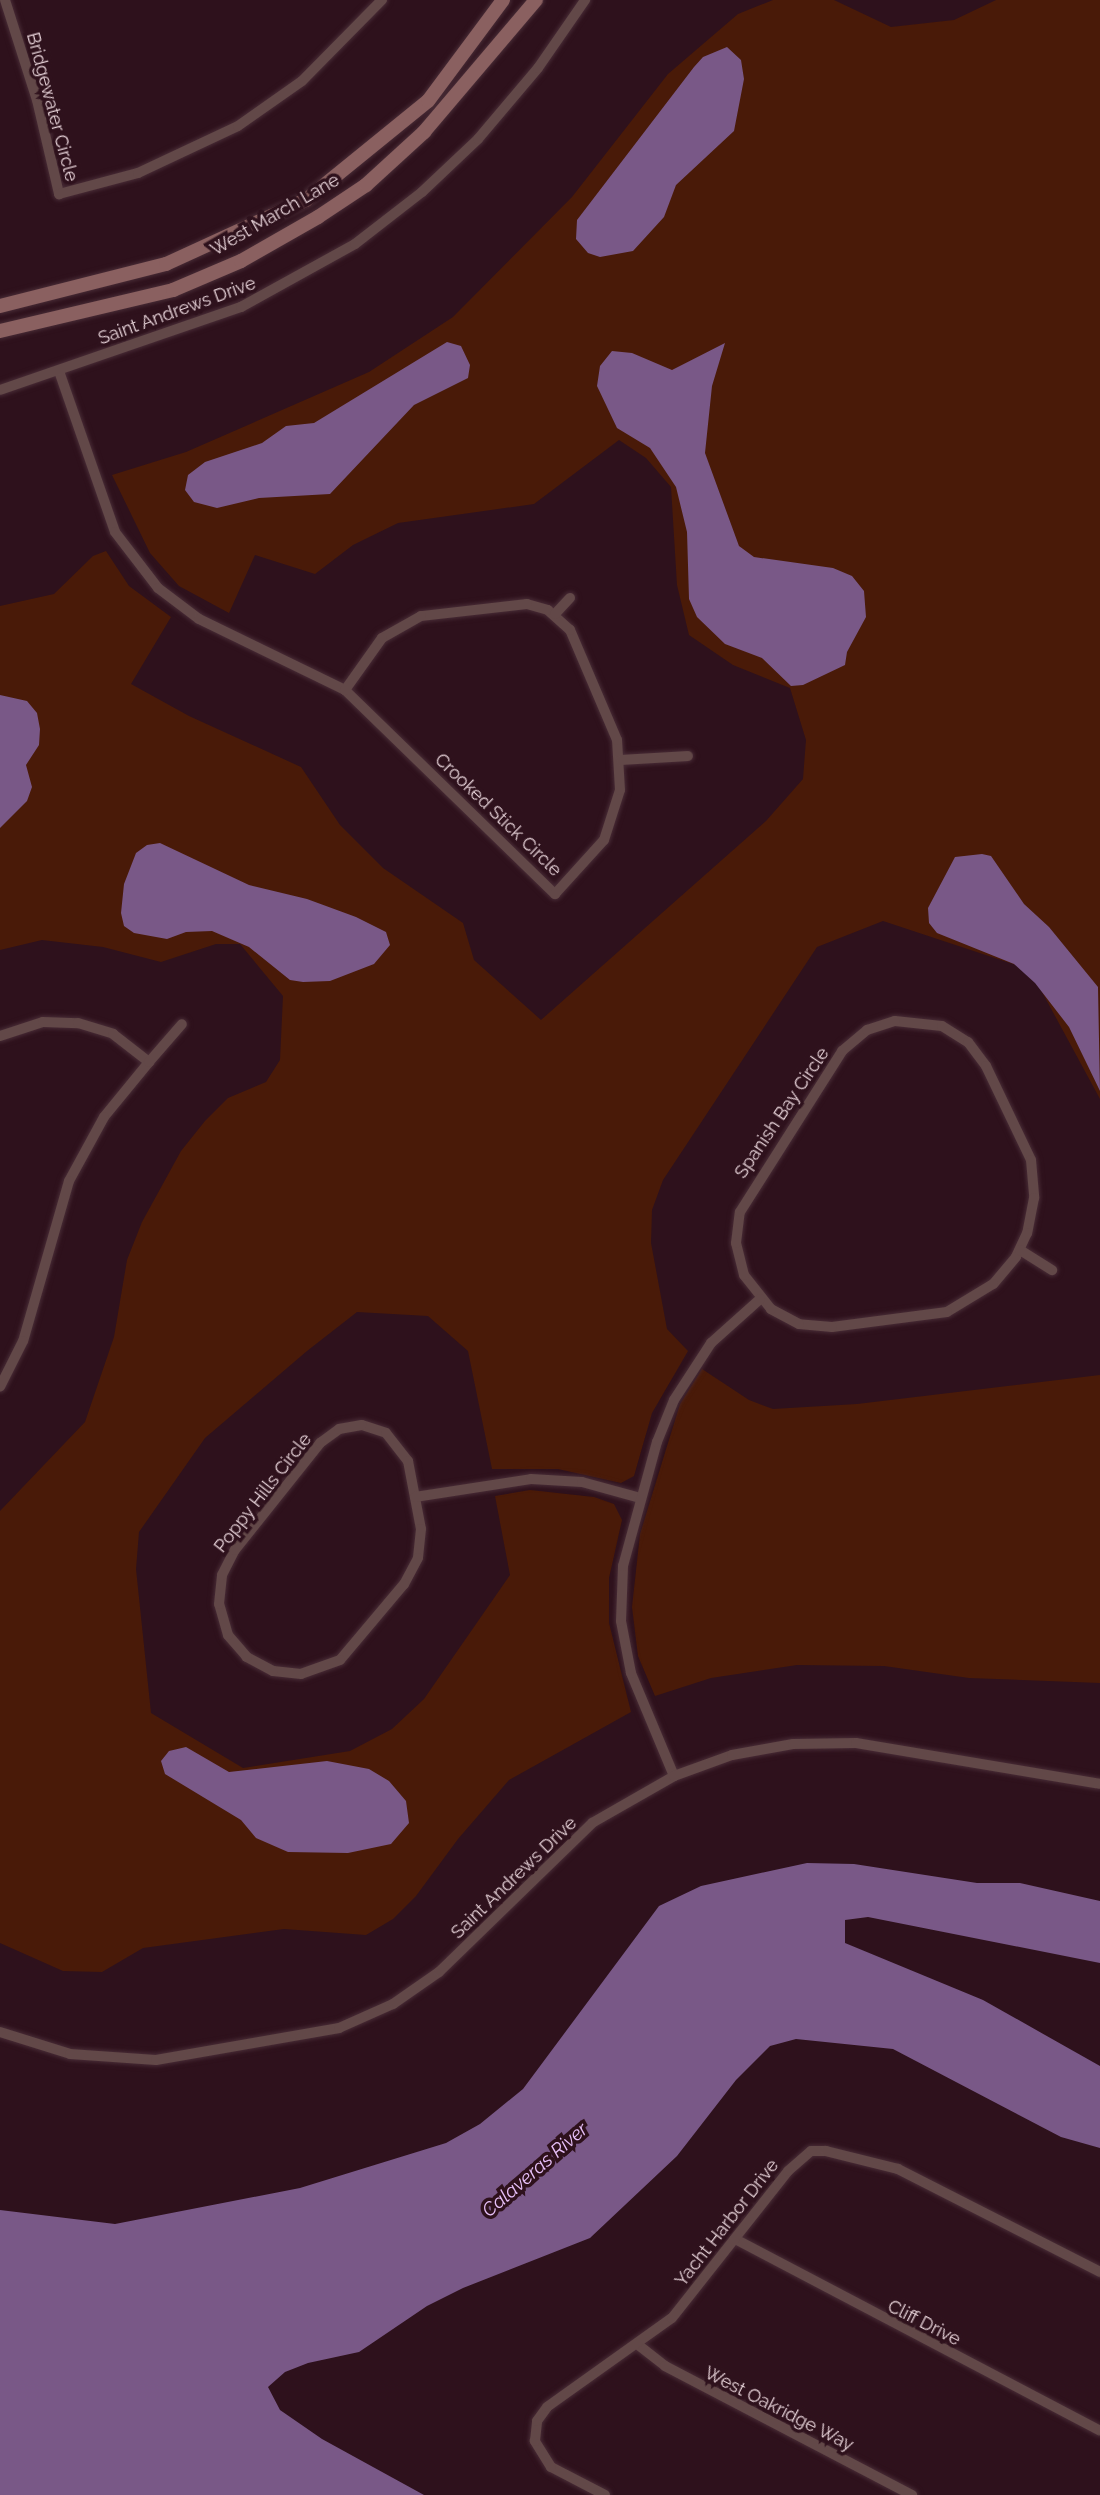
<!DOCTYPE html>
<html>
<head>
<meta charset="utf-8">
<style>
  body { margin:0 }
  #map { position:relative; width:1100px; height:2495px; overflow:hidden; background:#2e111c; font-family:Raleway,sans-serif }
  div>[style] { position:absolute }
  .green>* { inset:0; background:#491a08 }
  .water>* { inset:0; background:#795887 }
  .roads { filter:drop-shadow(0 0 2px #482c36) drop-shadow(0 0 2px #482c36) }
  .street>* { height:10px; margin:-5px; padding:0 5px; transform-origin:5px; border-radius:5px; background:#624848 }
  .secondary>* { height:14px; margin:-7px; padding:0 7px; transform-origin:7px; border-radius:7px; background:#8a6060 }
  span { translate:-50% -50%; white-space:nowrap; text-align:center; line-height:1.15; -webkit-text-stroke:7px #2e111c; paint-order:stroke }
  .street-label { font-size:18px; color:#e6d2d8 }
  .water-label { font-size:19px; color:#e8c1fa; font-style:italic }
</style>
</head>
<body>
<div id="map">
  <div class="green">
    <i style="clip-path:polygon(773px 0,834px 0,891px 27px,954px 20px,996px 0,1100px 0,1100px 1099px,1035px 979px,1016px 965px,883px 921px,817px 947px,663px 1180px,652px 1210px,651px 1243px,667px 1329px,688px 1351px,652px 1413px,634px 1476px,621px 1483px,558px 1469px,492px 1469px,468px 1351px,428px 1316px,357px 1312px,307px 1351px,205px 1438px,139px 1532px,136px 1569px,151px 1713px,243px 1768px,350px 1751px,392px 1729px,424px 1699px,510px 1575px,495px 1496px,530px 1490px,594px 1497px,614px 1504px,622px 1520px,609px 1578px,609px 1623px,631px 1712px,509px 1780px,458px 1839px,416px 1896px,393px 1919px,366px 1935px,284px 1929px,143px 1948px,102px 1972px,63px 1971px,0 1943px,0 1511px,85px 1422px,114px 1337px,127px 1260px,142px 1222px,181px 1151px,205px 1121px,228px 1098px,266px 1082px,280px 1060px,283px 996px,240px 944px,216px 944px,161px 962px,103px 947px,42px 940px,0 950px,0 606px,54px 594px,93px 556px,106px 551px,129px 586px,171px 617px,131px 684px,189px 716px,301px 767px,340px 825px,383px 868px,463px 923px,474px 960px,541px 1020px,766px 821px,803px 779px,806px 740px,790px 688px,733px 665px,689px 635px,677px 585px,671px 487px,646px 458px,619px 440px,534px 504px,398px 523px,353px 545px,315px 574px,255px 555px,229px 613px,179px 586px,150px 553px,112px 475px,186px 452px,369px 372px,453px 317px,572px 197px,668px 74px,738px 14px)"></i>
    <i style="clip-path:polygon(702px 1369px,749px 1400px,773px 1409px,857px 1404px,1100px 1375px,1100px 1683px,969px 1678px,884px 1666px,797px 1665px,711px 1678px,655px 1696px,638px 1656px,632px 1607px,640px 1534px,680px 1404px)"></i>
  </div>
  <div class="water">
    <i style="clip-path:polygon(727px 47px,741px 60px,744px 79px,734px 131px,676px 185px,664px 217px,633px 251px,600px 257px,588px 253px,576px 239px,577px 220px,694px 67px,703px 57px)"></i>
    <i style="clip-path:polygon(447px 342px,461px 346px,470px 365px,468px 378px,414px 405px,330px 494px,259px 498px,217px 508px,194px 502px,185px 490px,188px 475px,205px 462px,262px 443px,286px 426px,314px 423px)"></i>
    <i style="clip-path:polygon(725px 343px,712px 386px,705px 453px,739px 546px,754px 557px,833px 568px,852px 576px,864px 591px,866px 617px,847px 652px,845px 665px,803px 685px,791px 686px,762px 658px,725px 644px,697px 617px,689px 599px,687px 532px,676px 487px,650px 448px,617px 428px,597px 386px,600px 366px,612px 351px,632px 353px,672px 370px)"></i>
    <i style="clip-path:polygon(0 695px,27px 701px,37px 713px,40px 729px,39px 745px,26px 765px,32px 787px,27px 801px,0 828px)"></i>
    <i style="clip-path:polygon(160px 843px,249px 885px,307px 899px,356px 917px,386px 932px,390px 945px,374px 964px,330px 981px,303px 982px,290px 980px,249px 947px,212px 931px,186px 932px,167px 939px,134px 933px,124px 926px,121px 913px,124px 884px,136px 853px,147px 845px)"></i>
    <i style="clip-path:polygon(982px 854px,991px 856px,1024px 904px,1049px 927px,1098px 987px,1100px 1091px,1069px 1027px,1035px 983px,1014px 964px,937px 933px,929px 923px,928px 908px,955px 857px)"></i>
    <i style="clip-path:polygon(186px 1747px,229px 1772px,327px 1761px,369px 1769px,389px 1781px,406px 1801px,409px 1823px,391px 1844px,348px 1853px,288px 1852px,256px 1838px,241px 1820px,165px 1774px,161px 1761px,169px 1751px)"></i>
    <i style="clip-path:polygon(807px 1863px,854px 1864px,977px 1883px,1020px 1883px,1100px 1901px,1100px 1963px,868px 1917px,845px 1920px,845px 1943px,983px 2000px,1100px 2066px,1100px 2148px,1061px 2137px,893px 2049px,796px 2039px,770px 2046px,736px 2080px,677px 2156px,590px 2238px,463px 2288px,427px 2306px,359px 2352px,308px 2363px,285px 2372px,268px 2387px,280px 2410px,322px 2439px,424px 2495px,0 2495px,0 2210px,115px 2224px,300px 2188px,446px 2143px,480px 2124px,523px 2089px,659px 1906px,701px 1886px)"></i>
  </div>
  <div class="roads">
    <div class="street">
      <i style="left:5px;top:0;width:105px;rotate:72.3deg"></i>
      <i style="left:37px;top:100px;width:97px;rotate:76.8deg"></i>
      <i style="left:59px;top:194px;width:82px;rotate:-14.9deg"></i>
      <i style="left:138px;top:173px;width:110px;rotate:-25.2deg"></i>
      <i style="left:238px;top:126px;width:78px;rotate:-35.1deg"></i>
      <i style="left:302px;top:81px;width:114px;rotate:-45.4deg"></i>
      <i style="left:59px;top:371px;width:170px;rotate:70.8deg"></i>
      <i style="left:115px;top:532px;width:71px;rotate:52.5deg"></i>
      <i style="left:158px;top:588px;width:51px;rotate:37.1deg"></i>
      <i style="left:199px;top:619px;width:162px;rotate:25.9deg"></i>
      <i style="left:345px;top:690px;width:293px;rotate:44.2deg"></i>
      <i style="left:555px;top:894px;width:73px;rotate:-47.8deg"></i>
      <i style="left:604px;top:840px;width:52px;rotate:-72.3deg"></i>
      <i style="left:620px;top:790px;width:50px;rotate:-93.4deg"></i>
      <i style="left:617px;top:740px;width:120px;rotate:-113.1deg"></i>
      <i style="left:570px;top:630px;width:30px;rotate:-138deg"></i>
      <i style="left:548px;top:610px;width:22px;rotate:-164deg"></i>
      <i style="left:527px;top:604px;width:107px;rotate:173.5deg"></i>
      <i style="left:421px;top:616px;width:45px;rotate:150.6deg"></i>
      <i style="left:382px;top:638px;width:64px;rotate:125.4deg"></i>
      <i style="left:0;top:390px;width:255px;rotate:-19deg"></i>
      <i style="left:241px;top:307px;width:130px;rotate:-28.9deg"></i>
      <i style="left:355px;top:244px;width:85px;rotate:-37.8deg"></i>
      <i style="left:422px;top:192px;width:77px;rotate:-43.4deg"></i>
      <i style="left:478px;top:139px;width:93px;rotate:-49.8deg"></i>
      <i style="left:538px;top:68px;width:83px;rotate:-55.3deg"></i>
      <i style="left:555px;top:614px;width:22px;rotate:-47deg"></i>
      <i style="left:621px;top:760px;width:67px;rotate:-3.4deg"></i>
      <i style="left:895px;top:1021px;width:47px;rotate:6.1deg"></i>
      <i style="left:942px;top:1026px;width:31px;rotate:32deg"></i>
      <i style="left:968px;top:1042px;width:30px;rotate:53deg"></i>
      <i style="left:986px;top:1066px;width:104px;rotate:64.4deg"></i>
      <i style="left:1031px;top:1160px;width:38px;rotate:85deg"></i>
      <i style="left:1034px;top:1198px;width:36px;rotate:101deg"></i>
      <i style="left:1027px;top:1233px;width:26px;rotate:115deg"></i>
      <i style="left:1016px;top:1257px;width:35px;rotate:130deg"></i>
      <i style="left:993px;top:1284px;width:54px;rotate:148.7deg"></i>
      <i style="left:947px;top:1312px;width:116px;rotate:172.6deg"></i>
      <i style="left:832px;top:1327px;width:33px;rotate:-175deg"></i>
      <i style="left:799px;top:1324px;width:32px;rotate:-152deg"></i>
      <i style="left:771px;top:1309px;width:43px;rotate:-128.5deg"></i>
      <i style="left:744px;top:1275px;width:33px;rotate:-104deg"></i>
      <i style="left:736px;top:1243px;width:31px;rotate:-83deg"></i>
      <i style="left:740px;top:1212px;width:191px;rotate:-57.6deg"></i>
      <i style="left:842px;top:1051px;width:33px;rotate:-40deg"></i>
      <i style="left:867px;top:1030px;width:29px;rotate:-18deg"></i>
      <i style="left:0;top:1036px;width:45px;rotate:-18deg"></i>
      <i style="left:43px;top:1022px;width:35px;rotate:2deg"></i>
      <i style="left:78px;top:1023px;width:37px;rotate:17deg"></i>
      <i style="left:113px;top:1034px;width:46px;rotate:37.9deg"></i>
      <i style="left:149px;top:1062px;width:71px;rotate:129.3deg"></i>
      <i style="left:104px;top:1117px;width:73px;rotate:118.7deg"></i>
      <i style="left:69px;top:1181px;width:166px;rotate:106deg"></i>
      <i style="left:23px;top:1341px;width:51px;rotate:116.6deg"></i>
      <i style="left:149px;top:1062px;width:50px;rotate:-49deg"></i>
      <i style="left:1020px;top:1250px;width:38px;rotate:32deg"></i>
      <i style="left:362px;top:1425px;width:25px;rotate:18deg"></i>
      <i style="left:386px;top:1433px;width:36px;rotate:52deg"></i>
      <i style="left:408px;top:1461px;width:69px;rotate:79.2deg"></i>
      <i style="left:421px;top:1529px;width:29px;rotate:96deg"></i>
      <i style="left:418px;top:1558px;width:30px;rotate:118deg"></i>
      <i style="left:404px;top:1584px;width:99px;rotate:130.1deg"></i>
      <i style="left:340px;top:1660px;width:41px;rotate:160.3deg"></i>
      <i style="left:301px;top:1674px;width:28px;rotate:-174deg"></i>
      <i style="left:273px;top:1671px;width:30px;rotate:-152deg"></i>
      <i style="left:247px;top:1657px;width:29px;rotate:-131deg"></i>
      <i style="left:228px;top:1635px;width:32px;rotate:-106deg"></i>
      <i style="left:219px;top:1604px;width:29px;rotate:-84deg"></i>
      <i style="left:222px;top:1575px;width:28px;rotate:-63deg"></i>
      <i style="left:235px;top:1550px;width:137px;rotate:-51.5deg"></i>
      <i style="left:320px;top:1443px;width:24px;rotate:-36deg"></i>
      <i style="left:339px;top:1429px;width:23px;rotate:-10deg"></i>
      <i style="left:415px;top:1497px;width:117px;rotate:-8.8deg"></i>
      <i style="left:531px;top:1479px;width:51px;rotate:3.4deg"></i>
      <i style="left:582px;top:1482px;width:60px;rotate:15.4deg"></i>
      <i style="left:674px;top:1776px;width:112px;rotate:-112.7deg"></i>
      <i style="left:631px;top:1673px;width:53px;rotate:-100.9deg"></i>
      <i style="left:621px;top:1621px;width:55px;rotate:-87.9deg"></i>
      <i style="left:623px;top:1566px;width:129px;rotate:-74.7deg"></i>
      <i style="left:657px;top:1442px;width:45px;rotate:-68deg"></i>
      <i style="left:674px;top:1400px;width:68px;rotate:-57deg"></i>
      <i style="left:711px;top:1343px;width:66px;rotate:-41.9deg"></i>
      <i style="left:0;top:2032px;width:73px;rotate:17.4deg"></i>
      <i style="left:70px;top:2054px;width:86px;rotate:4deg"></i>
      <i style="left:156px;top:2060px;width:186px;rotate:-9.9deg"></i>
      <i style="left:339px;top:2028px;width:59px;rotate:-24deg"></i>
      <i style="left:393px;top:2004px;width:56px;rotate:-34.8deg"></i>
      <i style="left:439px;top:1972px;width:214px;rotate:-44.2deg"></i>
      <i style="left:592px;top:1823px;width:95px;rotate:-29.8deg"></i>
      <i style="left:674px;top:1776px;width:62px;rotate:-19.9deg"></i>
      <i style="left:732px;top:1755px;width:62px;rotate:-10.2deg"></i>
      <i style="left:793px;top:1744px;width:63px;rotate:-0.9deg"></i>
      <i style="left:856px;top:1743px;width:247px;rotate:9.5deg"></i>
      <i style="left:735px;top:2239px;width:412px;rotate:27.7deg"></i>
      <i style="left:637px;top:2344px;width:36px;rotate:38deg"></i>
      <i style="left:665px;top:2366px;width:279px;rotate:27.6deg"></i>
      <i style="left:605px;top:2495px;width:61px;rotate:-152.6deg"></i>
      <i style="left:551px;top:2467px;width:31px;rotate:-122deg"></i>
      <i style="left:535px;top:2441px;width:20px;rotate:-84deg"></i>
      <i style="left:537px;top:2421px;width:17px;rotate:-54deg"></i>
      <i style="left:547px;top:2407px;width:153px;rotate:-35.5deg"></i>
      <i style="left:672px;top:2318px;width:187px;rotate:-51.7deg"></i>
      <i style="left:788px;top:2171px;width:30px;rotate:-41deg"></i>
      <i style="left:811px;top:2151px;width:15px"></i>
      <i style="left:826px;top:2151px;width:74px;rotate:14deg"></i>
      <i style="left:898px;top:2169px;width:227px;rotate:27deg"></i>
    </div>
    <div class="secondary">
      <i style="left:0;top:306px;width:171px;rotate:-14.2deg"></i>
      <i style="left:166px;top:264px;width:154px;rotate:-24.6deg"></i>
      <i style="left:306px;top:200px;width:157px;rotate:-39.1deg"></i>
      <i style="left:428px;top:101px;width:126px;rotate:-53.4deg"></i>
      <i style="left:0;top:331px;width:178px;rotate:-13.3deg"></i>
      <i style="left:173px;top:290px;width:74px;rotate:-23.1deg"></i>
      <i style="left:241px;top:261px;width:89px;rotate:-29.7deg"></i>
      <i style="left:318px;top:217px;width:58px;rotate:-33.7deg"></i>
      <i style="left:366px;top:185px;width:79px;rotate:-42.4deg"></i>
      <i style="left:424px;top:132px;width:173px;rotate:-49.7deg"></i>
    </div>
  </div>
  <div class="street-label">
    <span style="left:52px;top:107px;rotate:75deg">Bridgewater Circle</span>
    <span style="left:275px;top:215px;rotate:-30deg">West March Lane</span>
    <span style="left:177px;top:311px;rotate:-20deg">Saint Andrews Drive</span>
    <span style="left:498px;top:815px;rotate:44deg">Crooked Stick Circle</span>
    <span style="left:782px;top:1113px;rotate:-56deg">Spanish Bay Circle</span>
    <span style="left:263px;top:1493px;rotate:-52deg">Poppy Hills Circle</span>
    <span style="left:514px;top:1878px;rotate:-44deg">Saint Andrews Drive</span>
    <span style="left:727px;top:2223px;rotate:-52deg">Yacht Harbor Drive</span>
    <span style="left:924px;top:2323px;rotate:27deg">Cliff Drive</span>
    <span style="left:779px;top:2409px;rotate:27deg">West Oakridge Way</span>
  </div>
  <div class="water-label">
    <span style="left:535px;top:2170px;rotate:-41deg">Calaveras River</span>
  </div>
</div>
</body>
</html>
